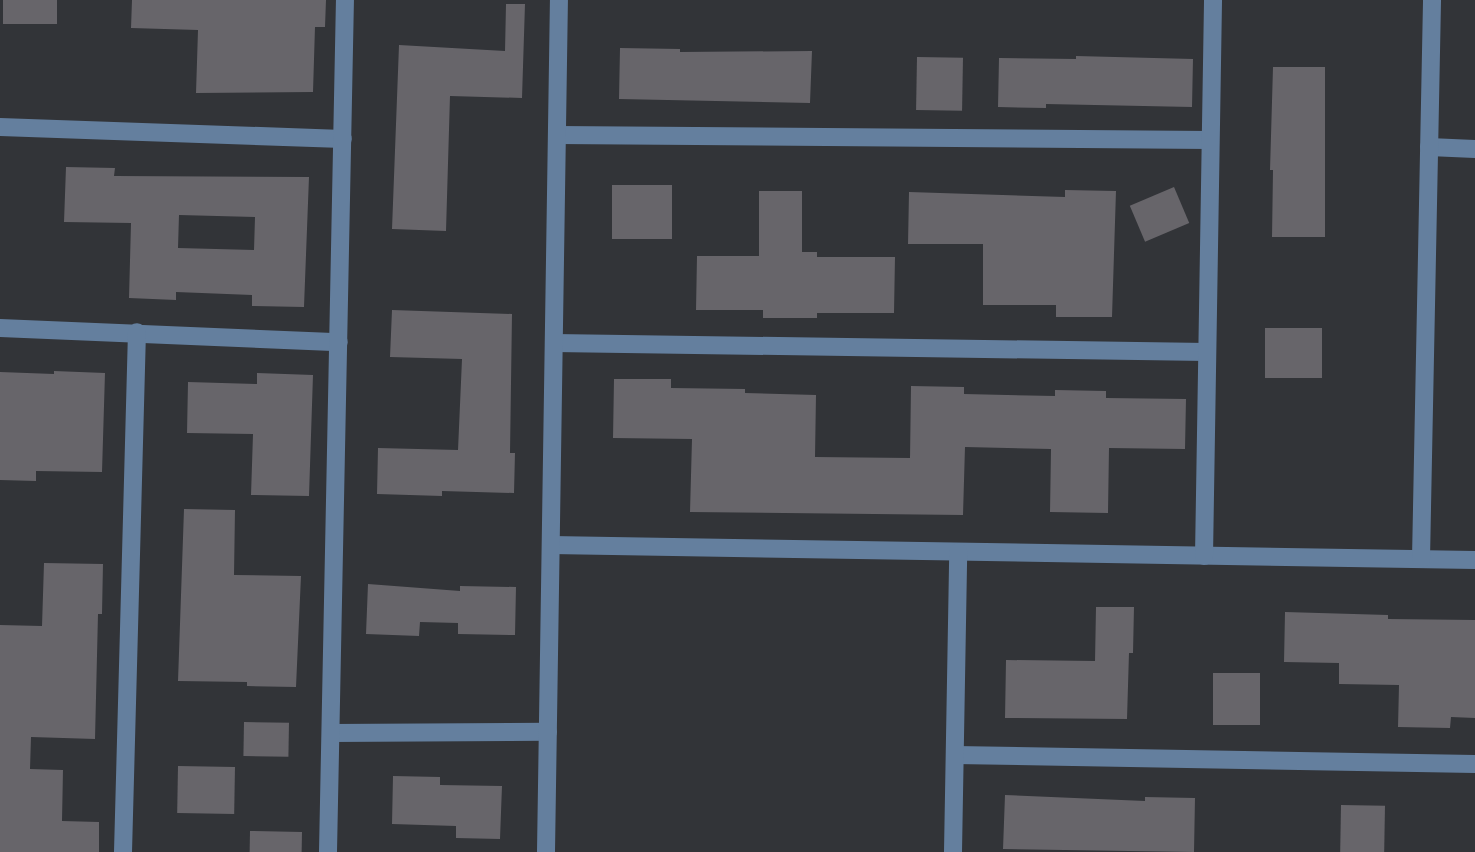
<!DOCTYPE html>
<html>
<head>
<meta charset="utf-8">
<style>
  body { margin:0 }
  #map { position:relative; width:1475px; height:852px; overflow:hidden; background:#323438; font-family:"Open Sans",sans-serif }
  div>[style] { position:absolute }
  .building>* { inset:0; background:#67656a; transform-origin:0 0 }
  .minor>* { height:18px; margin:-9px; padding:0 9px; transform-origin:9px; border-radius:9px; background:#647f9e }
  span { translate:-50% -50%; white-space:nowrap; text-align:center; line-height:1.15; -webkit-text-stroke:7px #1b1b1d; paint-order:stroke }
</style>
</head>
<body>
<div id="map">
  <div class="building">
    <i style="left:3px;top:0;width:54px;height:24px"></i>
    <i style="clip-path:polygon(132px 0,326px 0,325px 27px,315px 27px,313px 92px,196px 93px,198px 30px,131px 28px)"></i>
    <i style="clip-path:polygon(506px 4px,525px 4px,522px 98px,450px 96px,446px 231px,392px 229px,399px 45px,505px 51px)"></i>
    <i style="clip-path:polygon(620px 48px,680px 49px,680px 52px,812px 51px,810px 103px,619px 99px)"></i>
    <i style="clip-path:polygon(1076px 56px,1193px 59px,1192px 107px,1046px 104px,1046px 108px,998px 107px,999px 58px,1076px 59px)"></i>
    <i style="left:917px;top:57px;width:46px;height:53px;rotate:1deg"></i>
    <i style="clip-path:polygon(1273px 67px,1325px 67px,1325px 237px,1272px 237px,1273px 170px,1270px 170px)"></i>
    <i style="clip-path:polygon(evenodd,66px 167px,115px 168px,114px 176px,309px 177px,304px 307px,252px 306px,252px 295px,176px 292px,176px 300px,129px 298px,131px 223px,64px 222px,66px 167px,179px 215px,255px 217px,254px 250px,178px 248px,179px 215px)"></i>
    <i style="left:612px;top:185px;width:60px;height:54px"></i>
    <i style="left:1174px;top:187px;width:39px;height:48px;rotate:67deg"></i>
    <i style="clip-path:polygon(1065px 190px,1116px 191px,1112px 317px,1056px 317px,1056px 305px,983px 305px,983px 244px,908px 244px,909px 192px,1065px 197px)"></i>
    <i style="clip-path:polygon(759px 191px,802px 191px,802px 252px,817px 252px,817px 257px,895px 257px,894px 313px,817px 313px,817px 318px,763px 318px,763px 310px,696px 310px,697px 256px,759px 256px)"></i>
    <i style="clip-path:polygon(392px 310px,512px 314px,510px 453px,515px 453px,514px 493px,442px 491px,442px 496px,377px 494px,378px 448px,458px 450px,462px 359px,390px 357px)"></i>
    <i style="left:1265px;top:328px;width:57px;height:50px"></i>
    <i style="clip-path:polygon(54px 371px,105px 373px,102px 472px,36px 471px,36px 481px,0 480px,0 372px,54px 374px)"></i>
    <i style="clip-path:polygon(257px 373px,313px 375px,309px 496px,251px 495px,253px 434px,187px 433px,188px 382px,257px 384px)"></i>
    <i style="clip-path:polygon(614px 379px,671px 379px,671px 388px,745px 389px,745px 393px,816px 395px,815px 457px,910px 458px,911px 386px,964px 387px,964px 394px,1055px 396px,1055px 390px,1106px 391px,1106px 398px,1186px 399px,1185px 449px,1109px 448px,1108px 513px,1050px 512px,1051px 449px,965px 447px,963px 515px,690px 512px,692px 439px,613px 438px)"></i>
    <i style="clip-path:polygon(184px 509px,235px 510px,234px 575px,301px 576px,296px 687px,247px 686px,247px 682px,178px 681px)"></i>
    <i style="clip-path:polygon(44px 563px,103px 564px,102px 614px,98px 614px,95px 739px,31px 737px,30px 769px,63px 770px,62px 821px,99px 822px,99px 852px,0 852px,0 625px,42px 626px)"></i>
    <i style="clip-path:polygon(368px 584px,460px 591px,460px 586px,516px 587px,515px 635px,458px 634px,458px 623px,420px 622px,419px 636px,366px 634px)"></i>
    <i style="clip-path:polygon(1096px 607px,1134px 607px,1133px 653px,1129px 653px,1127px 719px,1005px 718px,1006px 660px,1095px 661px)"></i>
    <i style="clip-path:polygon(1285px 612px,1388px 615px,1388px 619px,1475px 620px,1475px 718px,1451px 717px,1450px 728px,1398px 727px,1399px 685px,1339px 684px,1339px 663px,1284px 662px)"></i>
    <i style="left:1213px;top:673px;width:47px;height:52px"></i>
    <i style="left:244px;top:722px;width:45px;height:34px;rotate:1deg"></i>
    <i style="left:178px;top:766px;width:57px;height:47px;rotate:1deg"></i>
    <i style="clip-path:polygon(393px 776px,440px 777px,440px 785px,502px 786px,500px 839px,456px 838px,456px 826px,392px 824px)"></i>
    <i style="clip-path:polygon(1005px 795px,1145px 801px,1145px 797px,1195px 798px,1194px 852px,1003px 849px)"></i>
    <i style="left:1341px;top:805px;width:44px;height:47px;rotate:1deg"></i>
    <i style="left:250px;top:831px;width:52px;height:21px;rotate:1deg"></i>
  </div>
  <div class="minor">
    <i style="left:0;top:127px;width:343px;rotate:2deg"></i>
    <i style="left:557px;top:135px;width:653px;rotate:0.44deg"></i>
    <i style="left:1429px;top:147px;width:46px;rotate:2.5deg"></i>
    <i style="left:0;top:328px;width:339px;rotate:2.4deg"></i>
    <i style="left:554px;top:343px;width:653px;rotate:0.79deg"></i>
    <i style="left:551px;top:545px;width:924px;rotate:0.93deg"></i>
    <i style="left:1204px;top:556px;width:556px;rotate:-89.07deg"></i>
    <i style="left:1421px;top:559px;width:559px;rotate:-88.87deg"></i>
    <i style="left:331px;top:733px;width:217px;rotate:-0.3deg"></i>
    <i style="left:955px;top:755px;width:520px;rotate:0.99deg"></i>
    <i style="left:123px;top:852px;width:520px;rotate:-88.46deg"></i>
    <i style="left:328px;top:852px;width:852px;rotate:-88.86deg"></i>
    <i style="left:546px;top:852px;width:852px;rotate:-89.13deg"></i>
    <i style="left:953px;top:852px;width:300px;rotate:-89deg"></i>
  </div>
</div>
</body>
</html>
